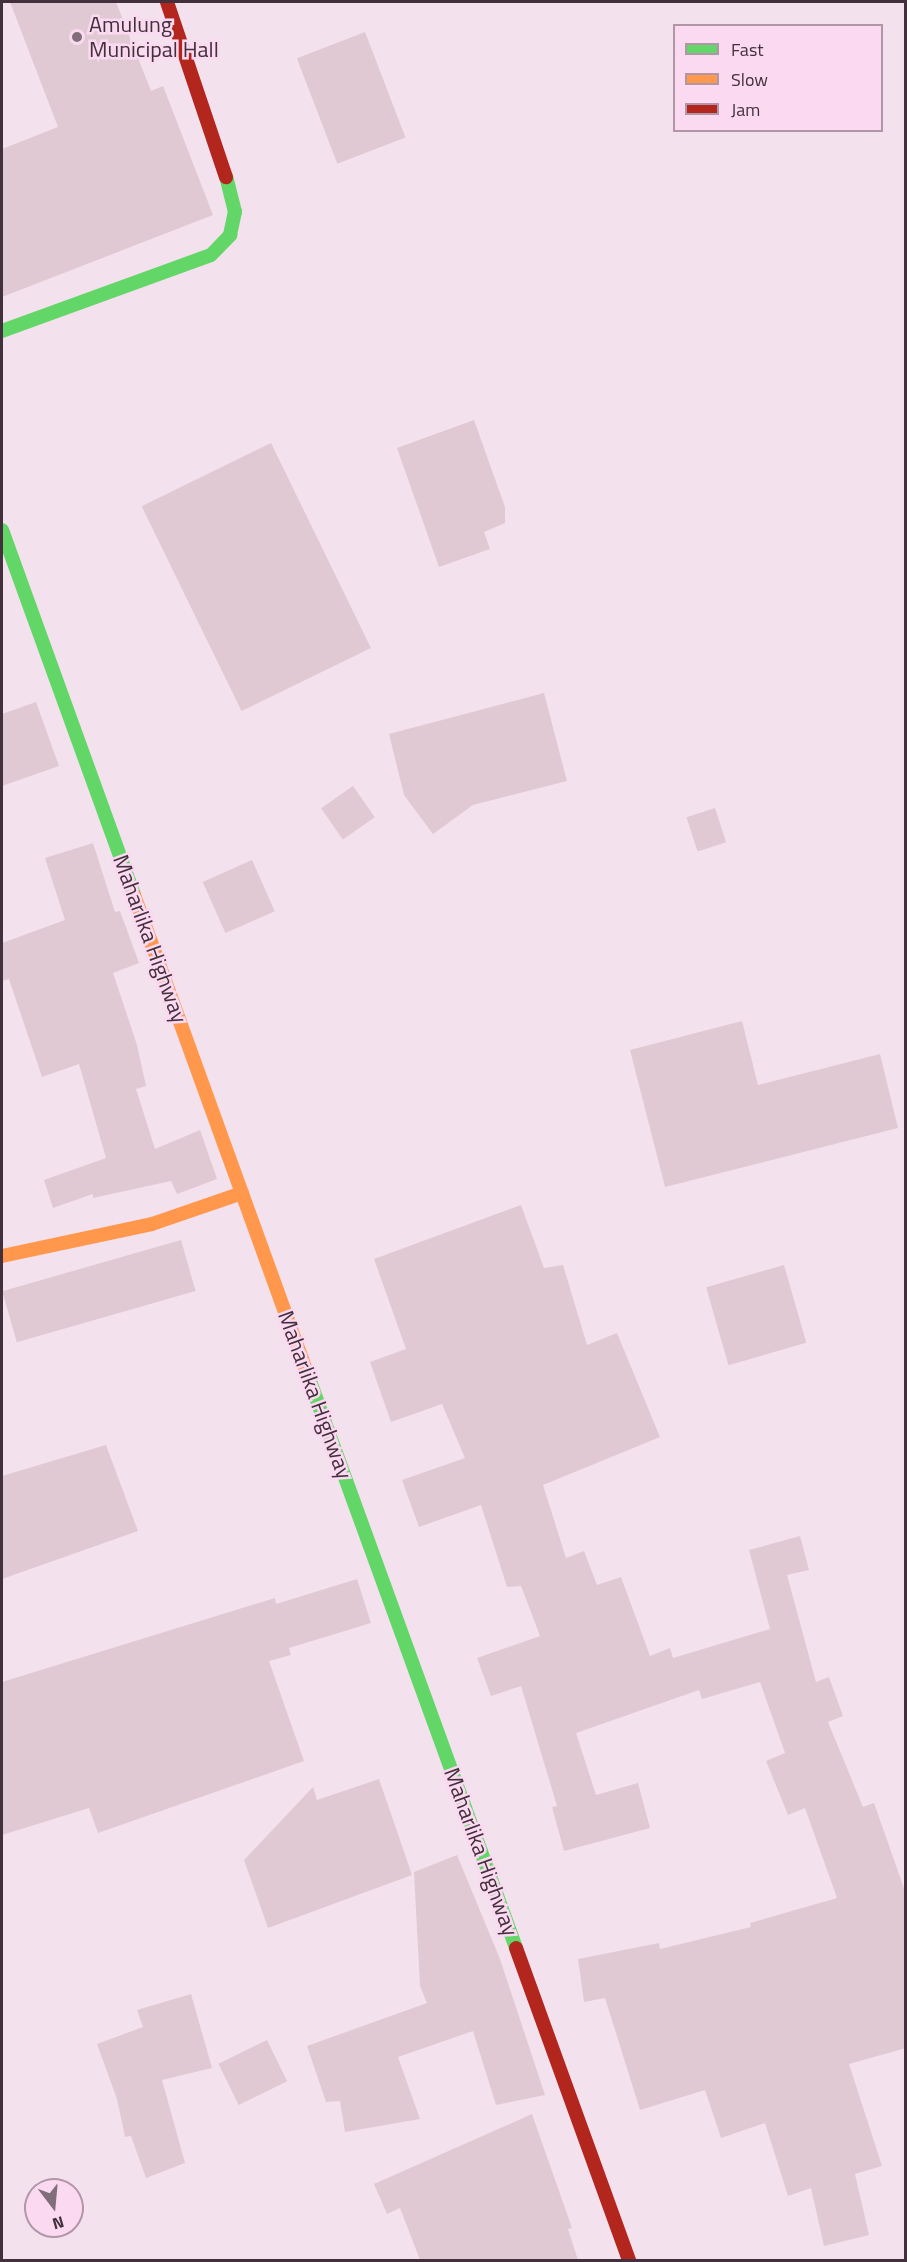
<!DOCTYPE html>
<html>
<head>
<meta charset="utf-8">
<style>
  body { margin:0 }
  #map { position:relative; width:907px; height:2262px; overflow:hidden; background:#f3e1ed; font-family:"Titillium Web",sans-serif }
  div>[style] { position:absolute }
  .building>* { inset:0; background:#e1c9d4; transform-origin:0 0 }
  .fast>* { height:14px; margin:-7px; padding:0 7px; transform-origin:7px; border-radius:7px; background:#63d668 }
  .slow>* { height:14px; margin:-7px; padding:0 7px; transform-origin:7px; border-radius:7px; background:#ff974d }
  .jam>* { height:14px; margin:-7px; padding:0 7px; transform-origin:7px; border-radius:7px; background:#b3261e }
  .dots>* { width:16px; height:16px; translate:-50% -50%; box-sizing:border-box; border:3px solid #fbd9f0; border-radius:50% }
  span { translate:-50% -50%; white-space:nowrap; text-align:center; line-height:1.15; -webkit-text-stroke:5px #fbd9f0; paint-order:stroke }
  .poi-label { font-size:22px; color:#42313c }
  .left { translate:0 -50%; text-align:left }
  .street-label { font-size:22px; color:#42313c }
  .frame { position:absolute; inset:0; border:3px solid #42313c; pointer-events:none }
  .legend { position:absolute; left:673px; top:24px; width:210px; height:108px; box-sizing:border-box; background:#fbd9f0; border:2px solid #b196a8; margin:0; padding:8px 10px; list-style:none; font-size:18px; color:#42313c }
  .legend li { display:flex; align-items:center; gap:12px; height:30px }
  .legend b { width:30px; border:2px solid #b196a8 }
  .north { position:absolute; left:24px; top:2178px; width:60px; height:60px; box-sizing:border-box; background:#fbd9f0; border:2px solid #b196a8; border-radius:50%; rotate:164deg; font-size:16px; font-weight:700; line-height:24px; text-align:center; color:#42313c }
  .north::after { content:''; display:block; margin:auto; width:21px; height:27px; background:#806f7a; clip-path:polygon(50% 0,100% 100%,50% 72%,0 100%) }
</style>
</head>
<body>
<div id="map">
  <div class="building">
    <i style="clip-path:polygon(10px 2px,116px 2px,151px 91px,163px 86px,213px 215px,2px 297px,2px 149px,58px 127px)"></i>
    <i style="left:365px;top:32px;width:113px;height:73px;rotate:69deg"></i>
    <i style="clip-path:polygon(474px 420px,505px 507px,505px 523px,484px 532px,490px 549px,439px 567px,397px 448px)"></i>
    <i style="left:271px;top:443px;width:228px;height:144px;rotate:64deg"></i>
    <i style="clip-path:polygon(544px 693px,567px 781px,473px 805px,433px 834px,404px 795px,389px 734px)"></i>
    <i style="clip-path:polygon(36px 702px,59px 766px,2px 786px,2px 714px)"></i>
    <i style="left:353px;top:786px;width:38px;height:39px;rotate:55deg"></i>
    <i style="left:715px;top:808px;width:36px;height:30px;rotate:72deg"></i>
    <i style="clip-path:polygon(93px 843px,115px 912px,120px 911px,139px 963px,113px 973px,137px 1045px,146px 1086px,136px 1089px,155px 1149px,200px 1130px,217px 1179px,177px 1194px,171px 1181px,93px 1198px,93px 1194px,53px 1208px,44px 1180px,106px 1158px,79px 1064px,42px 1077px,9px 979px,2px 981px,2px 943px,65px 920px,45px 858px)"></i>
    <i style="left:252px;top:860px;width:56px;height:54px;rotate:66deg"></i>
    <i style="clip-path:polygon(742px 1021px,758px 1085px,880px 1054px,898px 1128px,665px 1187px,630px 1050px)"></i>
    <i style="clip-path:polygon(521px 1205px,544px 1268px,563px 1265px,587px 1345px,617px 1333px,660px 1437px,543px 1485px,566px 1558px,584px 1551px,597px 1585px,621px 1577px,650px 1656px,670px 1648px,673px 1658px,770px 1629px,749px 1550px,800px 1536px,809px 1570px,787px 1575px,816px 1682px,829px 1677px,843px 1716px,828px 1722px,863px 1807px,874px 1803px,906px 1894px,906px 2048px,849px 2064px,882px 2166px,855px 2174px,869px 2235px,824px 2246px,811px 2188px,788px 2196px,765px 2123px,721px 2138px,705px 2090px,640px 2110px,605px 1998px,584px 2002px,578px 1959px,659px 1943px,660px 1949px,751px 1927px,750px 1923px,837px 1898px,805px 1808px,788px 1815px,766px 1761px,785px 1753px,760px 1682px,702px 1699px,699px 1690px,576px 1733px,596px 1795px,638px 1783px,650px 1828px,564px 1851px,552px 1807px,557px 1806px,521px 1686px,491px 1696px,477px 1658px,540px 1636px,521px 1586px,507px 1587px,481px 1505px,419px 1527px,402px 1480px,465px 1458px,442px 1404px,391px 1422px,370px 1362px,406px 1349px,374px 1259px)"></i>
    <i style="left:181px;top:1240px;width:53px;height:186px;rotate:74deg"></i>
    <i style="left:784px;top:1265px;width:81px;height:81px;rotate:74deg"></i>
    <i style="clip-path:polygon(106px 1445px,138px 1531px,2px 1579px,2px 1476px)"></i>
    <i style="clip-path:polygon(357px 1579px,371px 1623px,289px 1648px,291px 1655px,269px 1661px,304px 1761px,98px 1833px,89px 1808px,2px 1835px,2px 1682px,275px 1598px,276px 1604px)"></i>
    <i style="clip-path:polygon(379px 1779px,412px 1875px,268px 1928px,244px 1860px,313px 1787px,317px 1800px)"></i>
    <i style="clip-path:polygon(457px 1855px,500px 1959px,545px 2095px,496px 2105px,473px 2031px,398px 2057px,420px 2119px,345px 2132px,340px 2101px,326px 2102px,307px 2046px,427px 2003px,420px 1986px,414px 1872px)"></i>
    <i style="clip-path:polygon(191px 1994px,212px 2068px,162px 2080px,185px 2163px,146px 2178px,131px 2136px,125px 2137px,117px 2099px,97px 2044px,143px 2027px,137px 2010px)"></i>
    <i style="left:267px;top:2040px;width:46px;height:54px;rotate:64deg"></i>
    <i style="clip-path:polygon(532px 2114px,572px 2228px,568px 2229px,578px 2260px,420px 2260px,400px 2208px,387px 2214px,374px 2184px)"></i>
  </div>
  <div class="fast">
    <i style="left:2px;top:331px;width:222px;rotate:-20deg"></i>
    <i style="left:211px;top:255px;width:28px;rotate:-46deg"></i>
    <i style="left:230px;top:235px;width:24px;rotate:-78deg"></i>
    <i style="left:235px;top:212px;width:36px;rotate:-104deg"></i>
    <i style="left:2px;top:530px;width:388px;rotate:70.1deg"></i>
    <i style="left:307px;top:1373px;width:612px;rotate:70.02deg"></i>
  </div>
  <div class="slow">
    <i style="left:134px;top:895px;width:508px;rotate:70.1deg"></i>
    <i style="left:2px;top:1256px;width:153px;rotate:-12deg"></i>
    <i style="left:152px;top:1224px;width:95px;rotate:-19deg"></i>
  </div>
  <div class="jam">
    <i style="left:167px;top:2px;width:185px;rotate:71.4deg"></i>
    <i style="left:516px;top:1948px;width:332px;rotate:70.1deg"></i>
  </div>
  <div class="dots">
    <i style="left:77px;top:37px;background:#806f7a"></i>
  </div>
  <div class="poi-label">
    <span class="left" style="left:89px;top:37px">Amulung<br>Municipal Hall</span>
  </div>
  <div class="street-label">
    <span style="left:150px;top:939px;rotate:70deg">Maharlika Highway</span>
    <span style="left:315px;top:1395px;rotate:70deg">Maharlika Highway</span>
    <span style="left:481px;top:1852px;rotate:70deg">Maharlika Highway</span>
  </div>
  <div class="frame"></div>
  <ul class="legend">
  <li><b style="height:8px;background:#63d668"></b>Fast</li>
  <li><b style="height:8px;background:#ff974d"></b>Slow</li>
  <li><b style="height:8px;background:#b3261e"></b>Jam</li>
  </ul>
  <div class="north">N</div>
</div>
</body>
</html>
